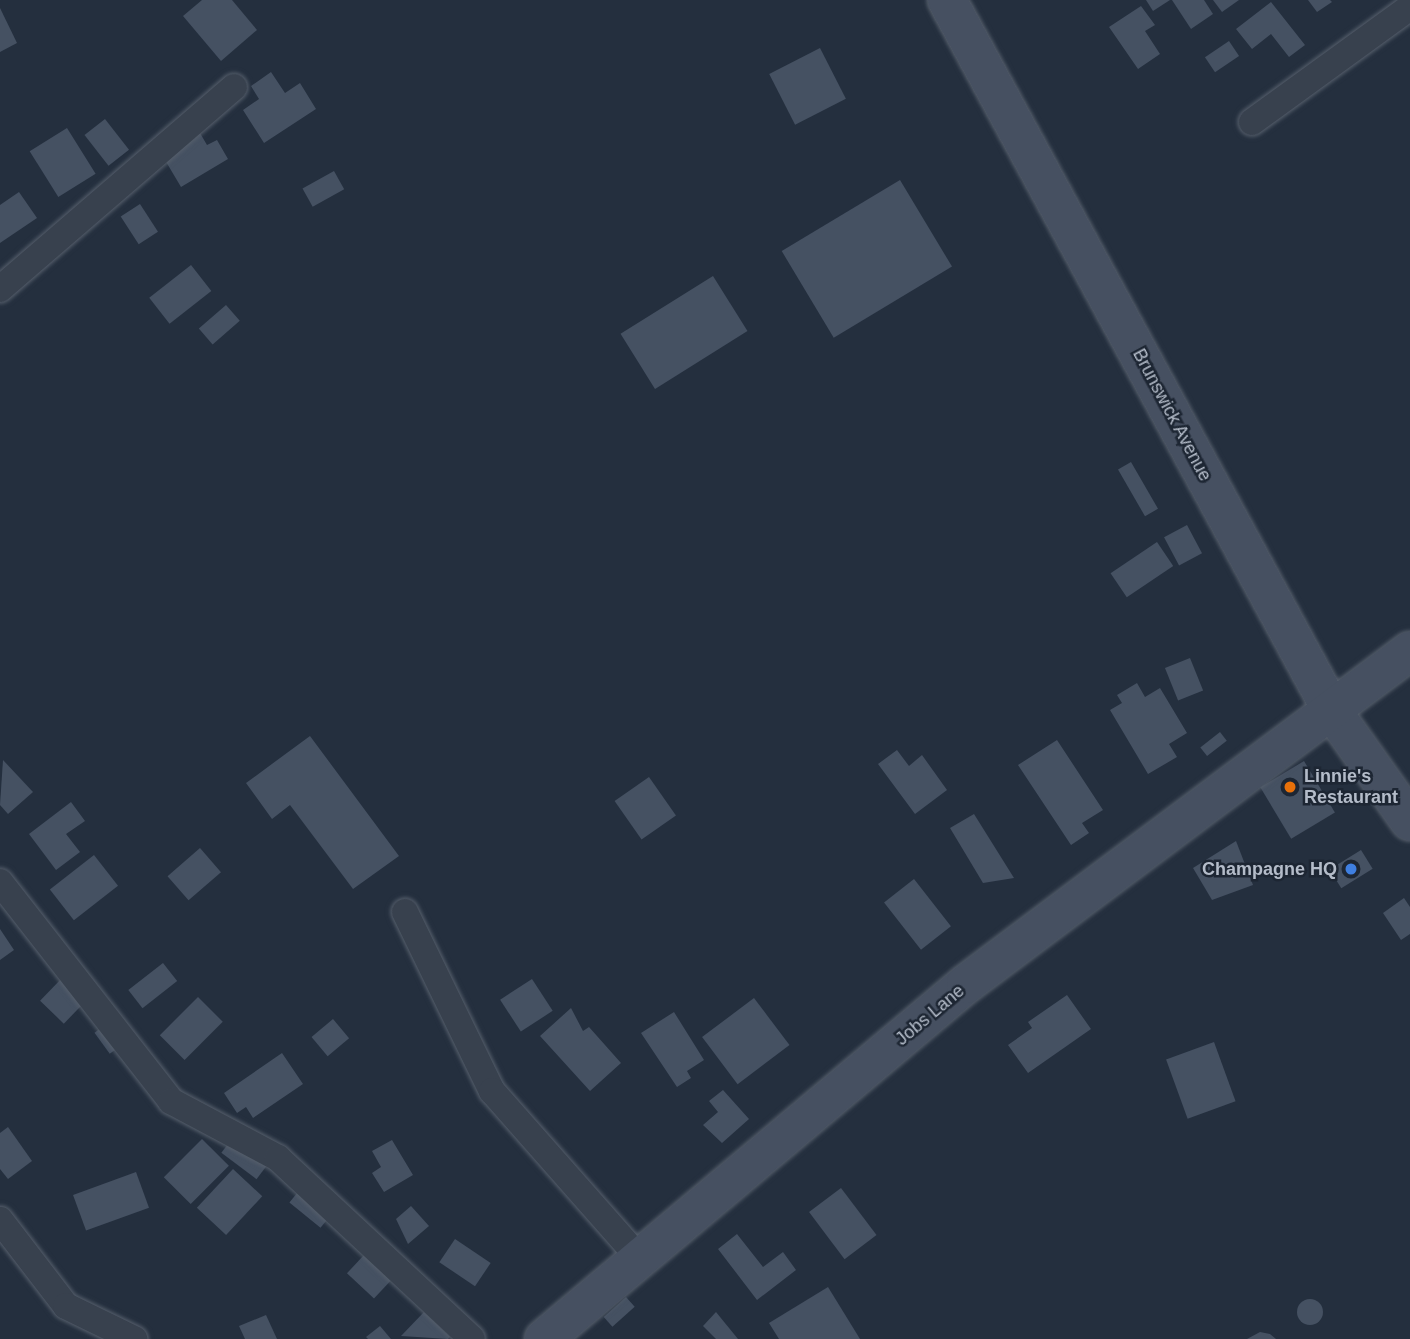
<!DOCTYPE html>
<html>
<head>
<meta charset="utf-8">
<style>
  body { margin:0 }
  #map { position:relative; width:1410px; height:1339px; overflow:hidden; background:#242f3e; font-family:Helvetica,sans-serif }
  div>[style] { position:absolute }
  .building>* { inset:0; background:#455162; transform-origin:0 0 }
  .round { border-radius:50% }
  .roads { filter:drop-shadow(0 0 2px #565f6c) drop-shadow(0 0 2px #565f6c) }
  .street>* { height:26px; margin:-13px; padding:0 13px; transform-origin:13px; border-radius:13px; background:#38414e }
  .secondary>* { height:38px; margin:-19px; padding:0 19px; transform-origin:19px; border-radius:19px; background:#465061 }
  .dots>* { width:19px; height:19px; translate:-50% -50%; box-sizing:border-box; border:4px solid #1d2633; border-radius:50% }
  span { translate:-50% -50%; white-space:nowrap; text-align:center; line-height:1.15; -webkit-text-stroke:5px #1d2633; paint-order:stroke }
  .street-label { font-size:18px; color:#b4bcc9 }
  .poi-label { font-size:18px; color:#b4bcc9; font-weight:700 }
  .left { translate:0 -50%; text-align:left }
  .right { translate:-100% -50%; text-align:right }
</style>
</head>
<body>
<div id="map">
  <div class="building">
    <i style="clip-path:polygon(202px 0,232px 0,257px 30px,221px 61px,183px 16px)"></i>
    <i style="clip-path:polygon(1146px 0,1170px 0,1153px 11px)"></i>
    <i style="clip-path:polygon(1172px 0,1204px 0,1213px 14px,1191px 29px)"></i>
    <i style="clip-path:polygon(1213px 0,1239px 0,1222px 12px)"></i>
    <i style="clip-path:polygon(1308px 0,1330px 0,1332px 2px,1317px 12px)"></i>
    <i style="clip-path:polygon(1271px 2px,1305px 45px,1289px 57px,1271px 34px,1252px 49px,1236px 29px)"></i>
    <i style="clip-path:polygon(1141px 6px,1155px 25px,1145px 31px,1160px 54px,1138px 69px,1109px 27px)"></i>
    <i style="clip-path:polygon(0 8px,17px 43px,0 52px)"></i>
    <i style="left:1229px;top:41px;width:18px;height:29px;rotate:56deg"></i>
    <i style="left:820px;top:48px;width:57px;height:57px;rotate:63deg"></i>
    <i style="clip-path:polygon(271px 72px,285px 93px,300px 83px,316px 109px,264px 143px,243px 110px,259px 99px,251px 86px)"></i>
    <i style="left:105px;top:119px;width:39px;height:26px;rotate:52deg"></i>
    <i style="left:67px;top:128px;width:54px;height:44px;rotate:58deg"></i>
    <i style="clip-path:polygon(200px 133px,207px 145px,217px 140px,228px 159px,181px 187px,162px 155px)"></i>
    <i style="left:334px;top:171px;width:21px;height:36px;rotate:61deg"></i>
    <i style="left:900px;top:180px;width:101px;height:138px;rotate:59deg"></i>
    <i style="clip-path:polygon(19px 192px,37px 218px,0 243px,0 205px)"></i>
    <i style="left:140px;top:204px;width:33px;height:23px;rotate:57deg"></i>
    <i style="left:191px;top:265px;width:33px;height:53px;rotate:52deg"></i>
    <i style="left:713px;top:276px;width:65px;height:109px;rotate:58deg"></i>
    <i style="left:226px;top:305px;width:21px;height:36px;rotate:49deg"></i>
    <i style="left:1131px;top:462px;width:54px;height:15px;rotate:60deg"></i>
    <i style="left:1187px;top:525px;width:32px;height:26px;rotate:62deg"></i>
    <i style="left:1157px;top:542px;width:29px;height:56px;rotate:56deg"></i>
    <i style="left:1190px;top:658px;width:35px;height:27px;rotate:68deg"></i>
    <i style="clip-path:polygon(1137px 683px,1145px 697px,1160px 688px,1187px 733px,1169px 744px,1177px 757px,1148px 774px,1110px 710px,1122px 703px,1117px 695px)"></i>
    <i style="left:1220px;top:732px;width:11px;height:25px;rotate:52deg"></i>
    <i style="clip-path:polygon(310px 736px,399px 856px,353px 889px,290px 805px,272px 819px,246px 783px)"></i>
    <i style="clip-path:polygon(1057px 740px,1103px 810px,1082px 823px,1089px 833px,1071px 845px,1018px 765px)"></i>
    <i style="clip-path:polygon(897px 750px,909px 766px,922px 755px,947px 790px,915px 814px,878px 764px)"></i>
    <i style="clip-path:polygon(3px 760px,33px 792px,8px 814px,0 805px)"></i>
    <i style="left:1304px;top:761px;width:60px;height:51px;rotate:59deg"></i>
    <i style="left:649px;top:777px;width:47px;height:42px;rotate:55deg"></i>
    <i style="clip-path:polygon(71px 802px,85px 821px,66px 834px,80px 852px,56px 870px,29px 834px)"></i>
    <i style="clip-path:polygon(974px 814px,1014px 878px,983px 883px,950px 828px)"></i>
    <i style="clip-path:polygon(1236px 841px,1253px 885px,1212px 900px,1193px 868px)"></i>
    <i style="left:200px;top:848px;width:32px;height:43px;rotate:49deg"></i>
    <i style="left:1361px;top:850px;width:22px;height:37px;rotate:58deg"></i>
    <i style="left:94px;top:855px;width:39px;height:56px;rotate:52deg"></i>
    <i style="left:914px;top:879px;width:60px;height:38px;rotate:52deg"></i>
    <i style="clip-path:polygon(1404px 898px,1410px 907px,1410px 934px,1401px 940px,1383px 913px)"></i>
    <i style="clip-path:polygon(0 929px,14px 950px,0 960px)"></i>
    <i style="left:163px;top:963px;width:23px;height:44px;rotate:52deg"></i>
    <i style="left:63px;top:977px;width:33px;height:33px;rotate:44deg"></i>
    <i style="left:532px;top:979px;width:38px;height:38px;rotate:57deg"></i>
    <i style="clip-path:polygon(1067px 995px,1091px 1029px,1028px 1073px,1008px 1045px,1032px 1028px,1028px 1022px)"></i>
    <i style="left:198px;top:997px;width:35px;height:54px;rotate:45deg"></i>
    <i style="left:754px;top:998px;width:59px;height:65px;rotate:53deg"></i>
    <i style="clip-path:polygon(571px 1008px,583px 1031px,589px 1027px,621px 1063px,590px 1091px,540px 1036px)"></i>
    <i style="clip-path:polygon(674px 1012px,704px 1060px,687px 1071px,691px 1078px,677px 1087px,641px 1033px)"></i>
    <i style="left:333px;top:1019px;width:25px;height:28px;rotate:50deg"></i>
    <i style="left:105px;top:1025px;width:26px;height:13px;rotate:54deg"></i>
    <i style="left:1214px;top:1042px;width:63px;height:51px;rotate:70deg"></i>
    <i style="clip-path:polygon(282px 1053px,303px 1084px,253px 1118px,246px 1107px,237px 1113px,224px 1093px)"></i>
    <i style="clip-path:polygon(723px 1090px,749px 1119px,722px 1143px,703px 1125px,718px 1112px,709px 1101px)"></i>
    <i style="clip-path:polygon(8px 1127px,32px 1161px,8px 1179px,0 1169px,0 1133px)"></i>
    <i style="left:234px;top:1136px;width:44px;height:21px;rotate:37deg"></i>
    <i style="left:202px;top:1139px;width:38px;height:54px;rotate:45deg"></i>
    <i style="clip-path:polygon(392px 1140px,413px 1175px,384px 1192px,372px 1173px,381px 1167px,372px 1151px)"></i>
    <i style="left:233px;top:1169px;width:40px;height:53px;rotate:43deg"></i>
    <i style="left:136px;top:1172px;width:38px;height:67px;rotate:70deg"></i>
    <i style="left:302px;top:1187px;width:40px;height:20px;rotate:39deg"></i>
    <i style="left:841px;top:1188px;width:59px;height:40px;rotate:53deg"></i>
    <i style="clip-path:polygon(411px 1206px,429px 1226px,408px 1244px,396px 1219px)"></i>
    <i style="clip-path:polygon(737px 1234px,763px 1267px,783px 1252px,796px 1270px,757px 1300px,718px 1249px)"></i>
    <i style="left:455px;top:1239px;width:43px;height:28px;rotate:34deg"></i>
    <i style="left:364px;top:1255px;width:37px;height:25px;rotate:43deg"></i>
    <i style="clip-path:polygon(828px 1287px,860px 1339px,779px 1339px,769px 1323px)"></i>
    <i style="left:626px;top:1297px;width:13px;height:30px;rotate:48deg"></i>
    <i class="round" style="left:1297px;top:1299px;width:26px;height:26px"></i>
    <i style="clip-path:polygon(424px 1312px,450px 1337px,448px 1339px,401px 1336px)"></i>
    <i style="clip-path:polygon(716px 1312px,738px 1339px,716px 1339px,703px 1326px)"></i>
    <i style="clip-path:polygon(266px 1315px,277px 1339px,245px 1339px,239px 1326px)"></i>
    <i style="clip-path:polygon(380px 1326px,391px 1339px,368px 1339px,366px 1337px)"></i>
    <i style="clip-path:polygon(1260px 1332px,1270px 1334px,1276px 1339px,1247px 1339px)"></i>
  </div>
  <div class="roads">
    <div class="street">
      <i style="left:1252px;top:122px;width:195px;rotate:-36deg"></i>
      <i style="left:0;top:289px;width:309px;rotate:-40.8deg"></i>
      <i style="left:0;top:882px;width:278px;rotate:52deg"></i>
      <i style="left:171px;top:1101px;width:121px;rotate:28deg"></i>
      <i style="left:278px;top:1158px;width:265px;rotate:43deg"></i>
      <i style="left:405px;top:912px;width:199px;rotate:64.1deg"></i>
      <i style="left:492px;top:1091px;width:225px;rotate:48.6deg"></i>
      <i style="left:0;top:1220px;width:108px;rotate:52.5deg"></i>
      <i style="left:66px;top:1306px;width:76px;rotate:25.9deg"></i>
    </div>
    <div class="secondary">
      <i style="left:947px;top:0;width:809px;rotate:61.56deg"></i>
      <i style="left:1332px;top:711px;width:135px;rotate:54.7deg"></i>
      <i style="left:544px;top:1339px;width:551px;rotate:-40.07deg"></i>
      <i style="left:966px;top:984px;width:555px;rotate:-36.87deg"></i>
    </div>
  </div>
  <div class="dots">
    <i style="left:1290px;top:787px;background:#e8710a"></i>
    <i style="left:1351px;top:869px;background:#3f7fe0"></i>
  </div>
  <div class="street-label">
    <span style="left:1172px;top:415px;rotate:62deg">Brunswick Avenue</span>
    <span style="left:930px;top:1015px;rotate:-40deg">Jobs Lane</span>
  </div>
  <div class="poi-label">
    <span class="left" style="left:1304px;top:787px">Linnie's<br>Restaurant</span>
    <span class="right" style="left:1337px;top:869px">Champagne HQ</span>
  </div>
</div>
</body>
</html>
